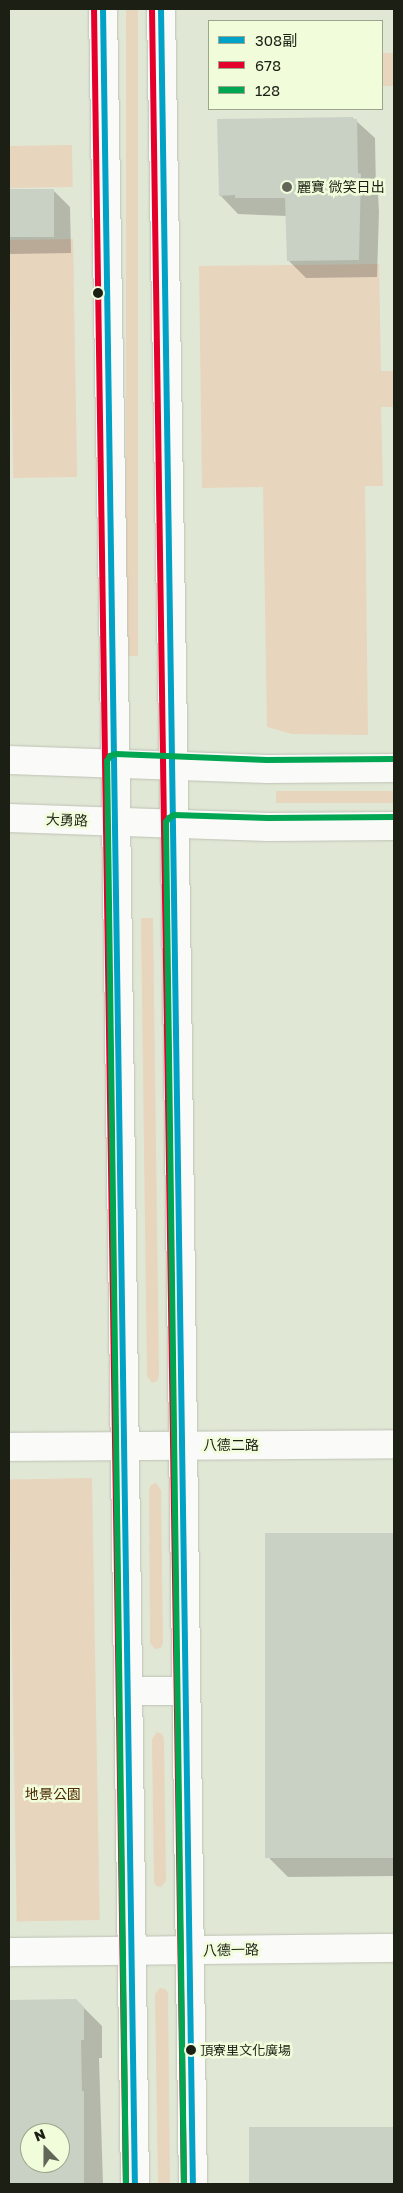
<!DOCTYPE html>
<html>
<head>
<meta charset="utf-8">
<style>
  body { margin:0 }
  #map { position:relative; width:403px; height:2193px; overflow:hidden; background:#e1e7d5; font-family:"Golos Text","Noto Sans TC",sans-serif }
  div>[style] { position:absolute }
  .green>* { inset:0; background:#e8d5bd; transform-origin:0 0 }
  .shadow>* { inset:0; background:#0003; transform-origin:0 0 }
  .building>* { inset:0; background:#c9d1c5; transform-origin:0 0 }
  .roads { filter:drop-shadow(0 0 1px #bdc2b4) drop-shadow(0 0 1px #bdc2b4) }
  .minor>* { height:28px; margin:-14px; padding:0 14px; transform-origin:14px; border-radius:14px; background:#fafbf9 }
  .bus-1>* { height:6px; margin:-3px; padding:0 3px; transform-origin:3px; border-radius:3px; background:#01a2c5 }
  .bus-2>* { height:6px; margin:-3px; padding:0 3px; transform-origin:3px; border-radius:3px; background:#e4002b }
  .bus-3>* { height:6px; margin:-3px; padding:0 3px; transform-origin:3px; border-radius:3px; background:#00a651 }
  .dots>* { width:14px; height:14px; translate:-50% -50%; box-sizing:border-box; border:2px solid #f1fcdb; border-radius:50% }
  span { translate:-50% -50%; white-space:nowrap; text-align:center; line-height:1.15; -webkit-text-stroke:5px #f1fcdb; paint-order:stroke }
  .bus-label { font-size:13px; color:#1c2014 }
  .left { translate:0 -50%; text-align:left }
  .poi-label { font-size:14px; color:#1c2014 }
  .street-label { font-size:14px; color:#1c2014 }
  .park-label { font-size:14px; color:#4d2700 }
  .frame { position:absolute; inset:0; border:10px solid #1c2014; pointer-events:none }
  .legend { position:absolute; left:208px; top:20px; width:175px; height:90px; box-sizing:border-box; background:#f1fcdb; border:1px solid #9ca48b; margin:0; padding:6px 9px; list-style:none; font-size:15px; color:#1c2014 }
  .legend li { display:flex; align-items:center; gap:10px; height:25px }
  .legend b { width:25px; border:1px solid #9ca48b }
  .north { position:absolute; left:20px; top:2123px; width:50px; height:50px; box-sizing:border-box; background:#f1fcdb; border:1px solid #9ca48b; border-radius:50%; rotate:338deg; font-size:14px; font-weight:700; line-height:20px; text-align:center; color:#1c2014 }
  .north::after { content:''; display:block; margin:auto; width:18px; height:22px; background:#616658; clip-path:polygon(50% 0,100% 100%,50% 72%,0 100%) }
</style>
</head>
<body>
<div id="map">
  <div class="green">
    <i style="left:126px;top:9px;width:12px;height:647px"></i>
    <i style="left:382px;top:53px;width:12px;height:33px"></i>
    <i style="left:72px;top:145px;width:42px;height:63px;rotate:89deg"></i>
    <i style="left:73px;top:239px;width:238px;height:64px;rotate:89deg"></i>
    <i style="clip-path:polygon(379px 264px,381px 371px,394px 371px,394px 407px,381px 407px,383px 486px,365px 486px,368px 735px,292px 734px,267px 727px,263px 487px,202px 488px,199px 266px)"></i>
    <i style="left:394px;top:791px;width:12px;height:118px;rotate:90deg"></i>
    <i style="clip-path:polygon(141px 918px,153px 918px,159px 1376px,157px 1381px,152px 1383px,147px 1376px)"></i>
    <i style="left:92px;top:1478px;width:442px;height:83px;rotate:89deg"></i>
    <i style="clip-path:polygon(156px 1483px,161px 1490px,163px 1643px,161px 1648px,155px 1649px,150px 1643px,149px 1490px,151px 1485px)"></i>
    <i style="clip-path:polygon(157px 1732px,162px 1734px,164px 1739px,166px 1881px,161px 1887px,156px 1886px,154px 1881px,152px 1739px)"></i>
    <i style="clip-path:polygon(160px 1988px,165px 1989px,168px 1993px,170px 2184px,158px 2184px,155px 1994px)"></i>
  </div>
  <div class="shadow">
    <i style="clip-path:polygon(353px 118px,375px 138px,376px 191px,378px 193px,379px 212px,377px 277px,306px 278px,288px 260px,287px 216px,238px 214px,220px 195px)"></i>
    <i style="clip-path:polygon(53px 190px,70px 207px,71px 253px,9px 254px,9px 191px)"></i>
    <i style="clip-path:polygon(394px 1534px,394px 1876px,288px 1877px,270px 1859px,267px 1536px)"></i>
    <i style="clip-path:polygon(evenodd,76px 2000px,102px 2026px,102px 2058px,99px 2058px,103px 2184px,9px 2184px,9px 2001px,76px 2000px,30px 2133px,60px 2133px,60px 2163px,30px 2163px,30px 2133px)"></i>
    <i style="left:394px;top:2128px;width:56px;height:144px;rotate:90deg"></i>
  </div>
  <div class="building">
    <i style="clip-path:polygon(353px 117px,353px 119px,357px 119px,358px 173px,361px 174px,359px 260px,287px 261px,285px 198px,235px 198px,235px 195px,219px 196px,217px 119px)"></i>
    <i style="left:9px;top:189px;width:45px;height:48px"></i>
    <i style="left:394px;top:1533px;width:325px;height:129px;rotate:90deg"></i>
    <i style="clip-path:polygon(evenodd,76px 1999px,84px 2007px,84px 2040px,81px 2040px,82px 2091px,84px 2091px,84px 2184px,9px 2184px,9px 2000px,76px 1999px,30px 2133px,60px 2133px,60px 2163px,30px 2163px,30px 2133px)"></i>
    <i style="left:394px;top:2127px;width:57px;height:145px;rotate:90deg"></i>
  </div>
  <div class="roads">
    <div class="minor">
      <i style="left:103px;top:9px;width:655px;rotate:89.04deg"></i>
      <i style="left:114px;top:664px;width:1520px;rotate:89.21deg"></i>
      <i style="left:161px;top:9px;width:901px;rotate:89.05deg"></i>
      <i style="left:176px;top:910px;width:1274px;rotate:89.24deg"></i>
      <i style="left:9px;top:760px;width:258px;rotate:2deg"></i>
      <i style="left:267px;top:769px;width:127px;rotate:-0.5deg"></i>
      <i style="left:9px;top:818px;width:259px;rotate:2deg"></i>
      <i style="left:268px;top:827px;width:126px;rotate:-0.5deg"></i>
      <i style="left:9px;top:1447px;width:385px;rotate:-0.4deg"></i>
      <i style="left:128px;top:1691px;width:58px"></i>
      <i style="left:9px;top:1952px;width:385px;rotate:-0.6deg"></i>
    </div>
  </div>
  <div class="bus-1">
    <i style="left:103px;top:9px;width:2175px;rotate:89.16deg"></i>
    <i style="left:161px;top:9px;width:2175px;rotate:89.16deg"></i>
  </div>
  <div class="bus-2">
    <i style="left:94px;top:9px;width:2175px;rotate:89.16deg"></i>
    <i style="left:152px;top:9px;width:2175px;rotate:89.16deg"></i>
  </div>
  <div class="bus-3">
    <i style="left:126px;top:2184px;width:1423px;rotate:-90.76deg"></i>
    <i style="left:107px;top:761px;width:6px;rotate:-59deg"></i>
    <i style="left:110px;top:756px;width:6px;rotate:-18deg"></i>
    <i style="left:116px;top:754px;width:151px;rotate:2.3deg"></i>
    <i style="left:267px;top:760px;width:127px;rotate:-0.5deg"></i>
    <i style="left:184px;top:2184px;width:1362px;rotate:-90.76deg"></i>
    <i style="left:166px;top:822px;width:5px;rotate:-53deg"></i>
    <i style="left:169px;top:818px;width:6px;rotate:-31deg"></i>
    <i style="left:174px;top:815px;width:94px;rotate:1.8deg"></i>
    <i style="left:268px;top:818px;width:126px;rotate:-0.5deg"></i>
  </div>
  <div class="dots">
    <i style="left:287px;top:187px;background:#616658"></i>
    <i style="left:98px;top:293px;background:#1c2014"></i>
    <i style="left:191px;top:2050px;background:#1c2014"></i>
  </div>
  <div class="bus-label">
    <span class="left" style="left:200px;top:2050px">頂寮里文化廣場</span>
  </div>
  <div class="poi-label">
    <span class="left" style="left:297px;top:187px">麗寶 微笑日出</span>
  </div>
  <div class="street-label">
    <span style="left:67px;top:820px;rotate:2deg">大勇路</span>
    <span style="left:231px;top:1445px">八德二路</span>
    <span style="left:231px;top:1950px;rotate:-1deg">八德一路</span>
  </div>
  <div class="park-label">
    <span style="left:53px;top:1794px">地景公園</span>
  </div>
  <div class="frame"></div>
  <ul class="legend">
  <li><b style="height:6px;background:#01a2c5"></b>308副</li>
  <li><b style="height:6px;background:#e4002b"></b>678</li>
  <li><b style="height:6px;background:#00a651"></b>128</li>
  </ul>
  <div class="north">N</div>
</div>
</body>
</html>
